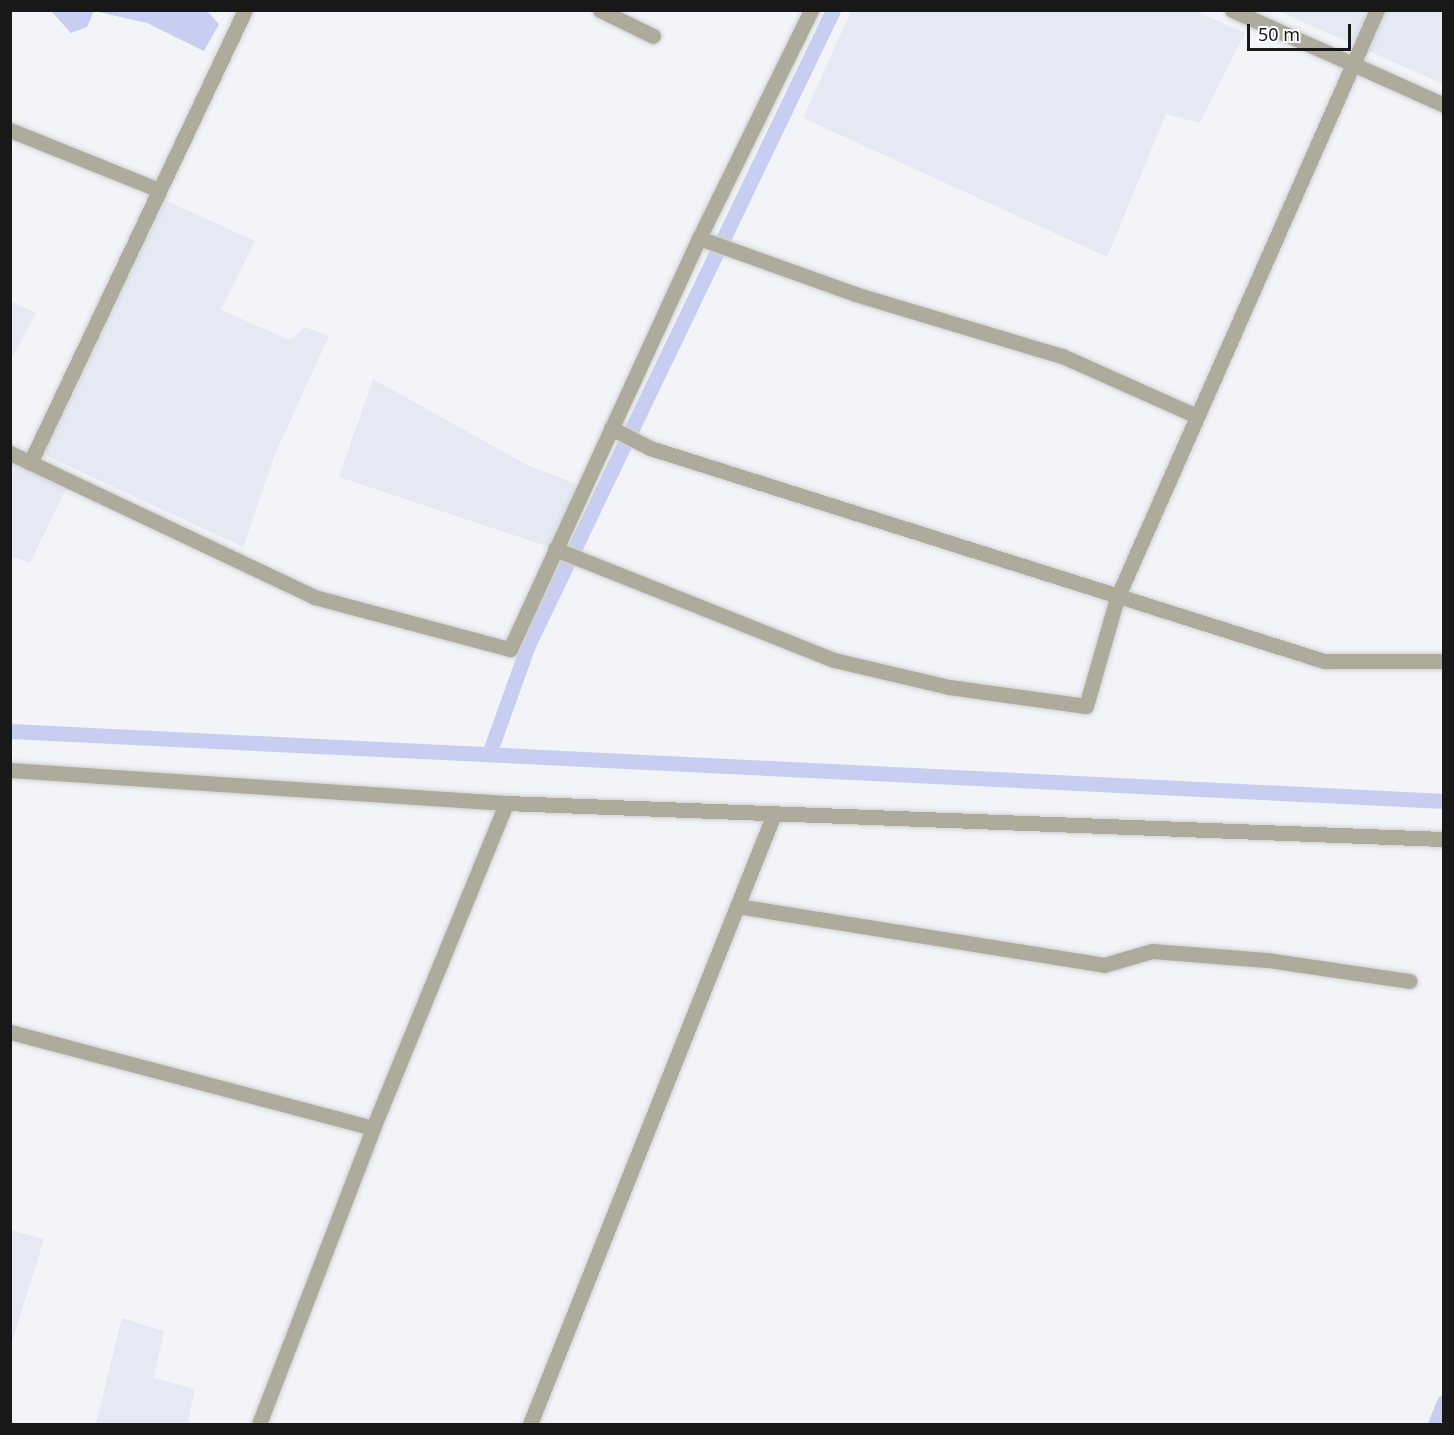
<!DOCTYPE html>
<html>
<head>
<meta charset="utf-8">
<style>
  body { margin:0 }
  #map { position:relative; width:1454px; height:1435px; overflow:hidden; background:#f3f4f8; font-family:"Noto Sans",sans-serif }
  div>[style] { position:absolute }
  .built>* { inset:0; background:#e6e9f4 }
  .water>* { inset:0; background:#c7cef2 }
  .canal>* { height:15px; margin:-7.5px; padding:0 7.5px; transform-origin:7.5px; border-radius:7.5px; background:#c7cef2 }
  .roads { filter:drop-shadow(0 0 2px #d0d1d4) drop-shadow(0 0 2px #d0d1d4) }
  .street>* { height:15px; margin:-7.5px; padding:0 7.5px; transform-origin:7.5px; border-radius:7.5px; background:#adac9c }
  span { translate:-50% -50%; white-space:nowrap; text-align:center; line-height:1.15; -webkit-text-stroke:6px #fff; paint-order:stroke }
  .frame { position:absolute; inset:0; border:12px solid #181819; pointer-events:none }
  .scale { position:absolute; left:1247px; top:24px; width:104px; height:27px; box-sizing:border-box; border:3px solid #181819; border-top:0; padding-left:8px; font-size:18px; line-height:21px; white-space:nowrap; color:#181819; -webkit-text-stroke:4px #fff; paint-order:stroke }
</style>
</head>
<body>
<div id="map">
  <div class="built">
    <i style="clip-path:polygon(851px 11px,1196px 11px,1245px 33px,1200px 123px,1166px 114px,1107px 257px,803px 118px)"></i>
    <i style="clip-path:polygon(1278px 11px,1443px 11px,1443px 84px)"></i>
    <i style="clip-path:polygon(156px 196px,255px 241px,221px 310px,290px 340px,305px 327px,329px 336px,276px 452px,243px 547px,36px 451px)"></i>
    <i style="clip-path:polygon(11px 301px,36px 313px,11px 360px)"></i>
    <i style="clip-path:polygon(373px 379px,529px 466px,584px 487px,555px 549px,339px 477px)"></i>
    <i style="clip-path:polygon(10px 453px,70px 481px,30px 563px,11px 556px)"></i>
    <i style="clip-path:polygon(11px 1230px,44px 1239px,11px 1346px,10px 1230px)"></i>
    <i style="clip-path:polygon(122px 1318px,164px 1331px,154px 1378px,195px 1389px,188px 1422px,201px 1424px,96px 1424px)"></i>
  </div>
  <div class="water">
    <i style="clip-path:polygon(51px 11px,94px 10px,94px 11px,87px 27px,71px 33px)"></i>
    <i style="clip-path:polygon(94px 11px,207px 11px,219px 24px,204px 51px,147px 23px)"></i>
  </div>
  <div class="canal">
    <i style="left:10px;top:731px;width:1436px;rotate:2.79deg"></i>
    <i style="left:489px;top:754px;width:116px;rotate:-70.3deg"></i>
    <i style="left:528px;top:645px;width:704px;rotate:-64.34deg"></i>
    <i style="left:1435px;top:1424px;width:24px;rotate:-68deg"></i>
  </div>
  <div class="roads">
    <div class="street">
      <i style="left:600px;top:10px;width:59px;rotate:26.1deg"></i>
      <i style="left:1232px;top:10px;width:232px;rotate:24.1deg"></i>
      <i style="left:10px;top:130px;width:161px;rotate:21.9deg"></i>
      <i style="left:699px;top:238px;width:166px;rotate:19.7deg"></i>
      <i style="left:855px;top:294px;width:216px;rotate:16.7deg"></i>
      <i style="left:1062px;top:356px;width:148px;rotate:24deg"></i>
      <i style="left:611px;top:428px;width:44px;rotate:27.1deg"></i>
      <i style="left:650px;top:448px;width:707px;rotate:17.54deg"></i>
      <i style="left:1324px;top:661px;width:120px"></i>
      <i style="left:10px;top:453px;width:336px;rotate:25.3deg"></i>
      <i style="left:314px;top:597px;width:203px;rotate:14.9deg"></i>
      <i style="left:510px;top:649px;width:452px;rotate:-65.3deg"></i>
      <i style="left:699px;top:238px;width:254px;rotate:-63.8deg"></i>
      <i style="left:30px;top:463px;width:501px;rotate:-64.61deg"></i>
      <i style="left:555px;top:549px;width:300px;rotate:21.7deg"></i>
      <i style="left:834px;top:660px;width:118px;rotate:13.2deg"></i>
      <i style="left:949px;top:687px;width:138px;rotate:7.9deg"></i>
      <i style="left:1086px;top:706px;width:112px;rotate:-74deg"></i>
      <i style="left:1117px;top:598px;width:643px;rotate:-66.15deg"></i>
      <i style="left:10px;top:770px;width:497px;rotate:3.8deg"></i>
      <i style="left:506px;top:803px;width:939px;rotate:2.2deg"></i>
      <i style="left:737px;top:906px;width:372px;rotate:9.1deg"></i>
      <i style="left:1104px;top:965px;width:50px;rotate:-16.3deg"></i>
      <i style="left:1152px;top:951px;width:115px;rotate:4.5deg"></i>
      <i style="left:1267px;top:960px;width:144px;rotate:8.4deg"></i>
      <i style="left:10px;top:1032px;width:375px;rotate:14.8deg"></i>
      <i style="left:259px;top:1424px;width:317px;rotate:-68.9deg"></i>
      <i style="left:373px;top:1128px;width:351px;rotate:-67.7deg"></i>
      <i style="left:530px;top:1424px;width:657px;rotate:-68.2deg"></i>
    </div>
  </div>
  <div class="frame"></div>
  <div class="scale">50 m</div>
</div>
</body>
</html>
